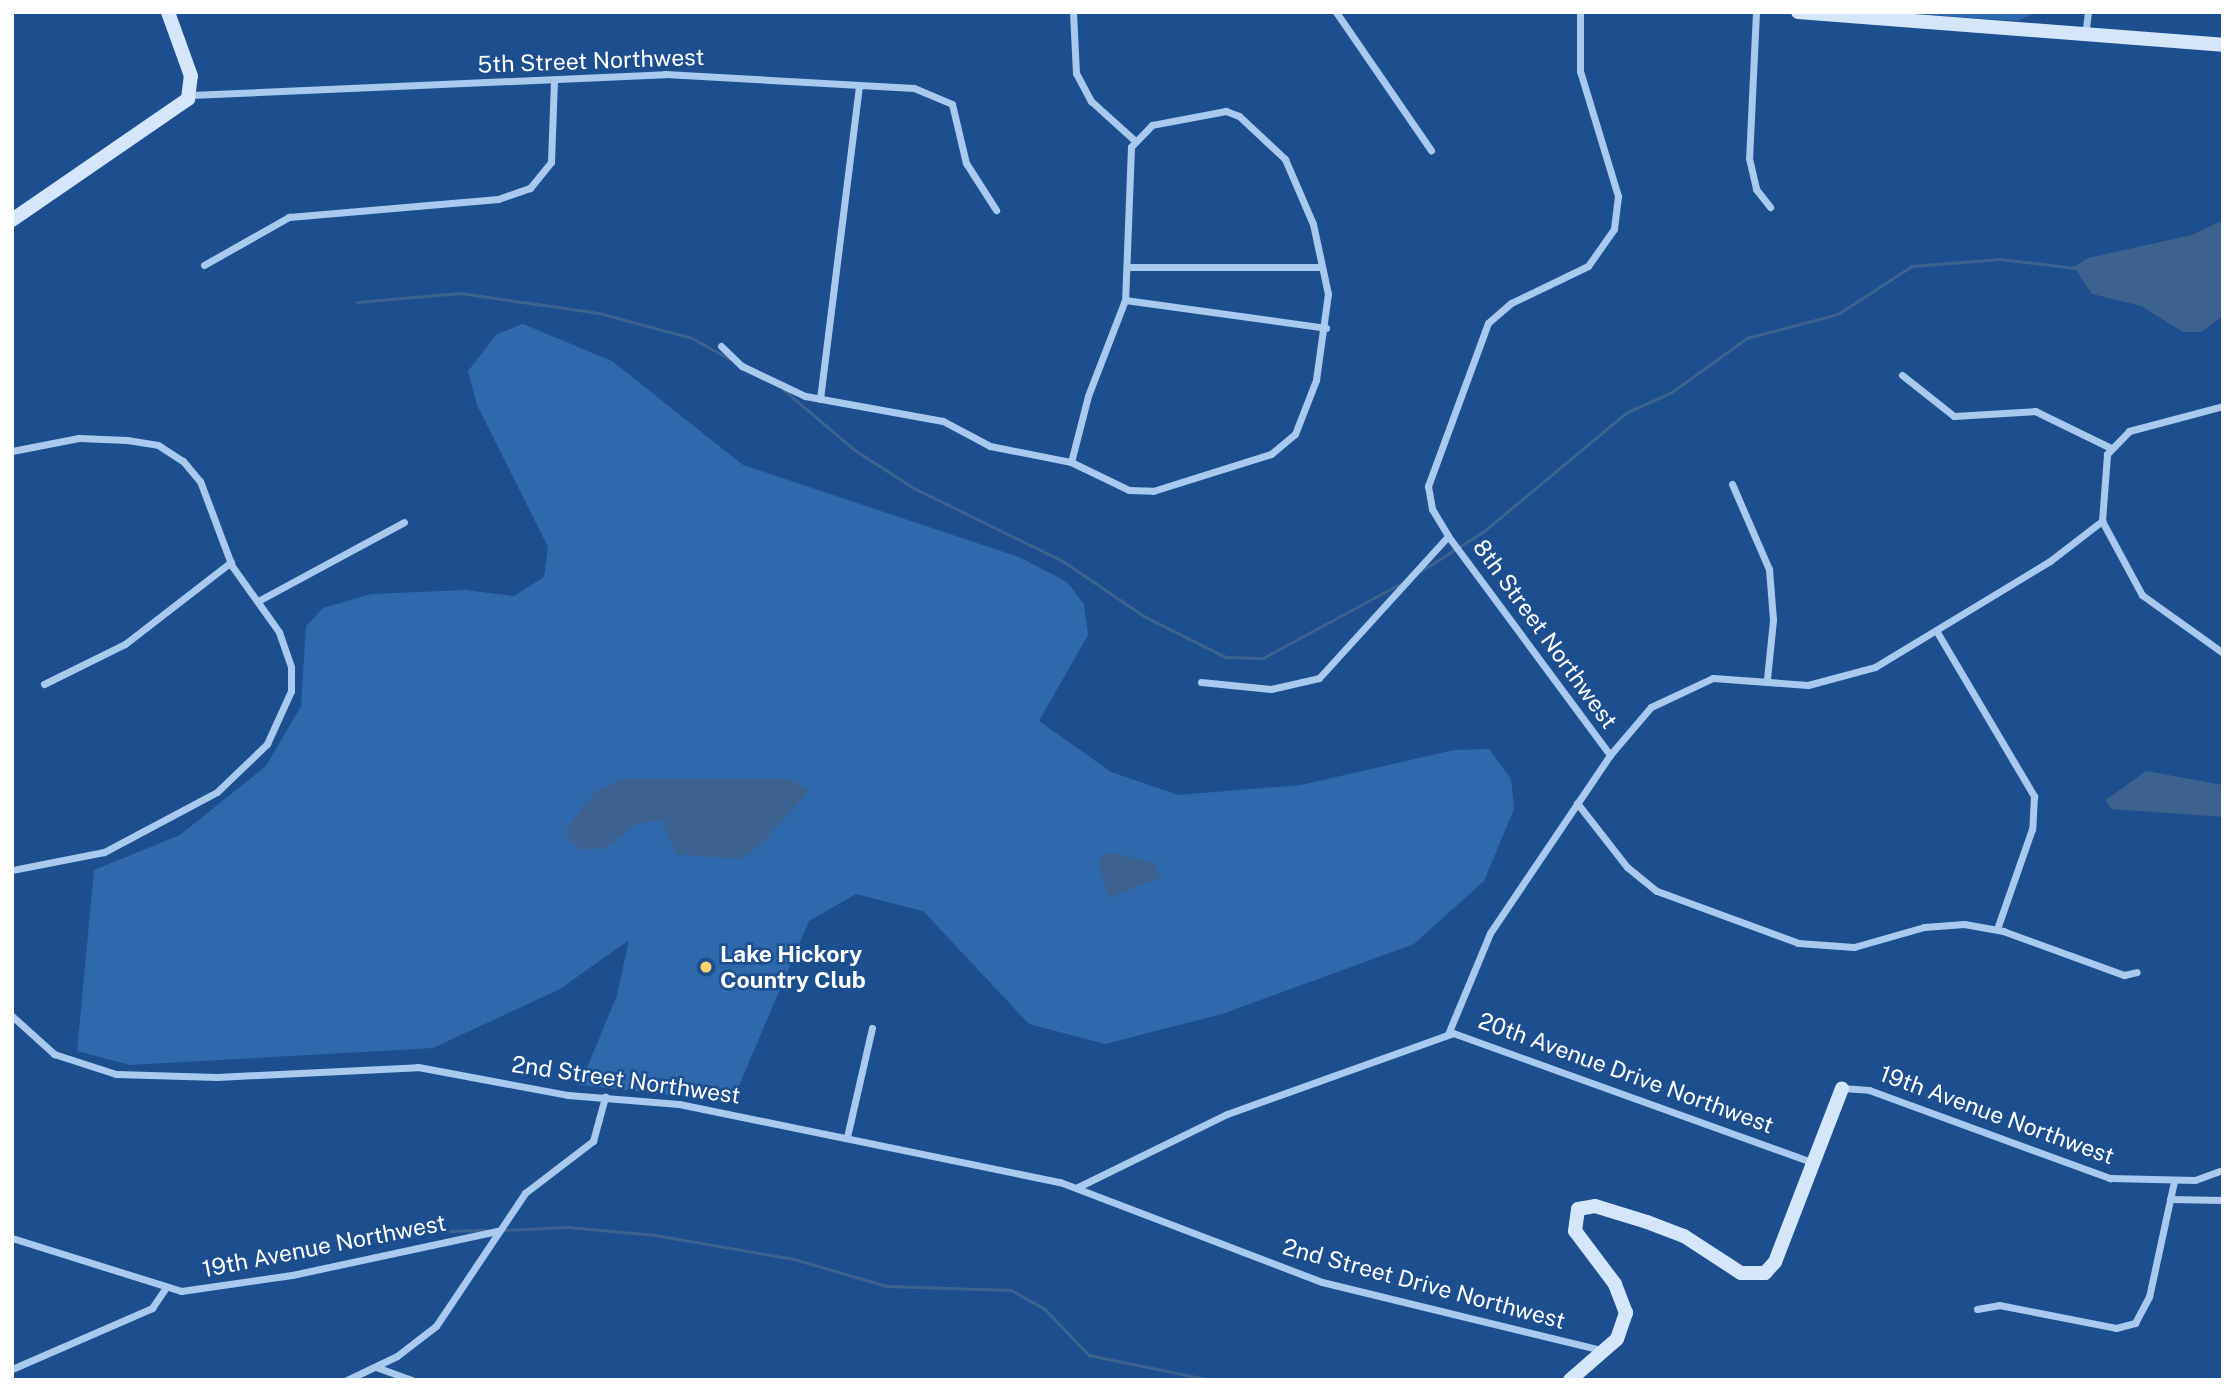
<!DOCTYPE html>
<html>
<head>
<meta charset="utf-8">
<style>
  body { margin:0 }
  #map { position:relative; width:2235px; height:1392px; overflow:hidden; background:#1b4f8f; font-family:"Public Sans",sans-serif }
  div>[style] { position:absolute }
  .green>* { inset:0; background:#2e69ad }
  .water>* { inset:0; background:#3c6290 }
  .stream>* { height:2.5px; margin:-1.25px; padding:0 1.25px; transform-origin:1.25px; border-radius:1.25px; background:#3c6290 }
  .street>* { height:7px; margin:-3.5px; padding:0 3.5px; transform-origin:3.5px; border-radius:3.5px; background:#a9c9ee }
  .secondary>* { height:14px; margin:-7px; padding:0 7px; transform-origin:7px; border-radius:7px; background:#d6e6fa }
  .dots>* { width:19px; height:19px; translate:-50% -50%; box-sizing:border-box; border:4px solid #1b4f8f; border-radius:50% }
  span { translate:-50% -50%; white-space:nowrap; text-align:center; line-height:1.15; -webkit-text-stroke:5px #1b4f8f; paint-order:stroke }
  .street-label { font-size:23px; color:#fff }
  .poi-label { font-size:23px; color:#fff; font-weight:700 }
  .left { translate:0 -50%; text-align:left }
  .frame { position:absolute; inset:0; border:14px solid #fff; pointer-events:none }
</style>
</head>
<body>
<div id="map">
  <div class="green">
    <i style="clip-path:polygon(1887px 12px,2037px 12px,2018px 21px)"></i>
    <i style="clip-path:polygon(523px 324px,612px 361px,743px 465px,1019px 557px,1067px 582px,1084px 604px,1088px 635px,1039px 721px,1111px 772px,1178px 795px,1301px 785px,1454px 750px,1489px 749px,1511px 779px,1514px 809px,1484px 881px,1414px 944px,1222px 1014px,1105px 1044px,1029px 1024px,923px 911px,856px 894px,809px 921px,732px 1102px,580px 1085px,617px 995px,629px 940px,560px 989px,433px 1048px,130px 1065px,77px 1051px,94px 870px,180px 835px,266px 766px,301px 706px,306px 626px,323px 608px,371px 594px,465px 590px,514px 596px,544px 577px,548px 547px,477px 405px,468px 371px,497px 334px)"></i>
  </div>
  <div class="water">
    <i style="clip-path:polygon(2223px 220px,2223px 316px,2201px 332px,2183px 332px,2141px 306px,2092px 294px,2074px 267px,2088px 258px,2192px 235px)"></i>
    <i style="clip-path:polygon(2146px 771px,2223px 785px,2223px 817px,2111px 809px,2106px 800px)"></i>
    <i style="clip-path:polygon(623px 779px,792px 779px,808px 791px,760px 846px,740px 859px,676px 854px,661px 819px,634px 825px,606px 848px,583px 850px,566px 837px,566px 829px,596px 791px)"></i>
    <i style="clip-path:polygon(1108px 852px,1154px 863px,1162px 877px,1109px 898px,1098px 861px)"></i>
  </div>
  <div class="stream">
    <i style="left:357px;top:302px;width:103px;rotate:-5deg"></i>
    <i style="left:460px;top:293px;width:140px;rotate:8.2deg"></i>
    <i style="left:599px;top:313px;width:96px;rotate:15deg"></i>
    <i style="left:692px;top:338px;width:43px;rotate:28.9deg"></i>
    <i style="left:784px;top:390px;width:93px;rotate:40.2deg"></i>
    <i style="left:855px;top:450px;width:70px;rotate:32.8deg"></i>
    <i style="left:914px;top:488px;width:166px;rotate:26.1deg"></i>
    <i style="left:1063px;top:561px;width:98px;rotate:34.2deg"></i>
    <i style="left:1144px;top:616px;width:92px;rotate:26.6deg"></i>
    <i style="left:1226px;top:657px;width:37px;rotate:2deg"></i>
    <i style="left:1263px;top:658px;width:156px;rotate:-28.4deg"></i>
    <i style="left:1421px;top:571px;width:73px;rotate:-32.2deg"></i>
    <i style="left:1483px;top:532px;width:186px;rotate:-39.8deg"></i>
    <i style="left:1626px;top:413px;width:51px;rotate:-24.5deg"></i>
    <i style="left:1672px;top:392px;width:92px;rotate:-35.8deg"></i>
    <i style="left:1747px;top:338px;width:94px;rotate:-14.8deg"></i>
    <i style="left:1838px;top:314px;width:88px;rotate:-33deg"></i>
    <i style="left:1912px;top:266px;width:88px;rotate:-4.5deg"></i>
    <i style="left:2000px;top:259px;width:76px;rotate:6.8deg"></i>
    <i style="left:502px;top:1230px;width:66px;rotate:-2.6deg"></i>
    <i style="left:568px;top:1227px;width:87px;rotate:5.3deg"></i>
    <i style="left:655px;top:1235px;width:141px;rotate:9.8deg"></i>
    <i style="left:794px;top:1259px;width:97px;rotate:16.2deg"></i>
    <i style="left:887px;top:1286px;width:124px;rotate:1.8deg"></i>
    <i style="left:1011px;top:1290px;width:39px;rotate:29deg"></i>
    <i style="left:1045px;top:1309px;width:64px;rotate:46.3deg"></i>
    <i style="left:1089px;top:1355px;width:125px;rotate:11.6deg"></i>
    <i style="left:450px;top:1231px;width:35px;rotate:-2deg"></i>
  </div>
  <div class="street">
    <i style="left:1073px;top:12px;width:61px;rotate:87.2deg"></i>
    <i style="left:1076px;top:73px;width:32px;rotate:62deg"></i>
    <i style="left:1091px;top:101px;width:58px;rotate:42.2deg"></i>
    <i style="left:1336px;top:12px;width:168px;rotate:55.5deg"></i>
    <i style="left:1580px;top:12px;width:59px;rotate:90deg"></i>
    <i style="left:1580px;top:71px;width:131px;rotate:73.1deg"></i>
    <i style="left:1618px;top:196px;width:33px;rotate:97deg"></i>
    <i style="left:1614px;top:229px;width:45px;rotate:125.1deg"></i>
    <i style="left:1588px;top:266px;width:85px;rotate:154.3deg"></i>
    <i style="left:1511px;top:303px;width:30px;rotate:139deg"></i>
    <i style="left:1488px;top:323px;width:174px;rotate:110.2deg"></i>
    <i style="left:1428px;top:486px;width:23px;rotate:80deg"></i>
    <i style="left:1432px;top:509px;width:31px;rotate:59deg"></i>
    <i style="left:1448px;top:536px;width:272px;rotate:53.5deg"></i>
    <i style="left:1756px;top:12px;width:146px;rotate:92.7deg"></i>
    <i style="left:1749px;top:158px;width:32px;rotate:77deg"></i>
    <i style="left:1756px;top:189px;width:23px;rotate:52deg"></i>
    <i style="left:2085px;top:36px;width:24px;rotate:-83deg"></i>
    <i style="left:190px;top:95px;width:475px;rotate:-2.5deg"></i>
    <i style="left:665px;top:74px;width:249px;rotate:3.2deg"></i>
    <i style="left:914px;top:88px;width:41px;rotate:22.8deg"></i>
    <i style="left:952px;top:104px;width:61px;rotate:76.7deg"></i>
    <i style="left:966px;top:163px;width:56px;rotate:57.4deg"></i>
    <i style="left:204px;top:265px;width:98px;rotate:-29.5deg"></i>
    <i style="left:289px;top:217px;width:210px;rotate:-4.9deg"></i>
    <i style="left:498px;top:199px;width:34px;rotate:-19deg"></i>
    <i style="left:530px;top:188px;width:33px;rotate:-51deg"></i>
    <i style="left:551px;top:162px;width:82px;rotate:-87.9deg"></i>
    <i style="left:1129px;top:267px;width:193px"></i>
    <i style="left:1125px;top:300px;width:203px;rotate:7.9deg"></i>
    <i style="left:721px;top:346px;width:29px;rotate:44deg"></i>
    <i style="left:742px;top:366px;width:70px;rotate:25.5deg"></i>
    <i style="left:805px;top:396px;width:140px;rotate:10.3deg"></i>
    <i style="left:943px;top:421px;width:53px;rotate:28deg"></i>
    <i style="left:990px;top:446px;width:83px;rotate:11.2deg"></i>
    <i style="left:1071px;top:462px;width:64px;rotate:25.8deg"></i>
    <i style="left:1129px;top:490px;width:24px;rotate:2deg"></i>
    <i style="left:1153px;top:491px;width:124px;rotate:-17.4deg"></i>
    <i style="left:1271px;top:454px;width:31px;rotate:-40deg"></i>
    <i style="left:1295px;top:434px;width:58px;rotate:-68.7deg"></i>
    <i style="left:1316px;top:380px;width:87px;rotate:-82.1deg"></i>
    <i style="left:1328px;top:294px;width:72px;rotate:-102.1deg"></i>
    <i style="left:1313px;top:224px;width:71px;rotate:-113.3deg"></i>
    <i style="left:1285px;top:159px;width:63px;rotate:-136.9deg"></i>
    <i style="left:1239px;top:116px;width:14px;rotate:-159deg"></i>
    <i style="left:1226px;top:111px;width:75px;rotate:169.3deg"></i>
    <i style="left:1152px;top:125px;width:30px;rotate:134deg"></i>
    <i style="left:1131px;top:147px;width:153px;rotate:92.2deg"></i>
    <i style="left:1125px;top:300px;width:103px;rotate:111.1deg"></i>
    <i style="left:1088px;top:396px;width:68px;rotate:104.4deg"></i>
    <i style="left:1902px;top:375px;width:66px;rotate:38.3deg"></i>
    <i style="left:1954px;top:416px;width:81px;rotate:-3.5deg"></i>
    <i style="left:2035px;top:411px;width:85px;rotate:26deg"></i>
    <i style="left:820px;top:399px;width:314px;rotate:-82.9deg"></i>
    <i style="left:12px;top:451px;width:68px;rotate:-11deg"></i>
    <i style="left:79px;top:438px;width:48px;rotate:2.4deg"></i>
    <i style="left:127px;top:440px;width:31px;rotate:9deg"></i>
    <i style="left:158px;top:445px;width:30px;rotate:33deg"></i>
    <i style="left:183px;top:461px;width:26px;rotate:50deg"></i>
    <i style="left:200px;top:481px;width:91px;rotate:69.4deg"></i>
    <i style="left:232px;top:566px;width:81px;rotate:54.5deg"></i>
    <i style="left:279px;top:632px;width:37px;rotate:71deg"></i>
    <i style="left:291px;top:667px;width:24px;rotate:90deg"></i>
    <i style="left:291px;top:691px;width:58px;rotate:114.4deg"></i>
    <i style="left:267px;top:744px;width:69px;rotate:136.2deg"></i>
    <i style="left:217px;top:792px;width:128px;rotate:152deg"></i>
    <i style="left:104px;top:852px;width:94px;rotate:168.9deg"></i>
    <i style="left:1732px;top:484px;width:93px;rotate:66.5deg"></i>
    <i style="left:1769px;top:569px;width:51px;rotate:85.5deg"></i>
    <i style="left:1773px;top:620px;width:59px;rotate:95.8deg"></i>
    <i style="left:2102px;top:521px;width:84px;rotate:61.6deg"></i>
    <i style="left:2142px;top:595px;width:100px;rotate:35.6deg"></i>
    <i style="left:258px;top:601px;width:166px;rotate:-28.4deg"></i>
    <i style="left:1937px;top:632px;width:191px;rotate:59.4deg"></i>
    <i style="left:2034px;top:796px;width:33px;rotate:93deg"></i>
    <i style="left:2032px;top:829px;width:106px;rotate:109.3deg"></i>
    <i style="left:1201px;top:682px;width:70px;rotate:5.7deg"></i>
    <i style="left:1271px;top:689px;width:49px;rotate:-12.9deg"></i>
    <i style="left:1319px;top:678px;width:192px;rotate:-47.7deg"></i>
    <i style="left:44px;top:684px;width:90px;rotate:-26.3deg"></i>
    <i style="left:125px;top:644px;width:134px;rotate:-37.7deg"></i>
    <i style="left:1577px;top:803px;width:81px;rotate:52deg"></i>
    <i style="left:1627px;top:867px;width:38px;rotate:39deg"></i>
    <i style="left:1657px;top:891px;width:150px;rotate:20.2deg"></i>
    <i style="left:1798px;top:943px;width:56px;rotate:4.1deg"></i>
    <i style="left:1854px;top:947px;width:73px;rotate:-15.9deg"></i>
    <i style="left:1924px;top:927px;width:40px;rotate:-4.3deg"></i>
    <i style="left:1964px;top:924px;width:40px;rotate:10deg"></i>
    <i style="left:2003px;top:931px;width:129px;rotate:20deg"></i>
    <i style="left:2124px;top:975px;width:13px;rotate:-13deg"></i>
    <i style="left:12px;top:1016px;width:57px;rotate:42.1deg"></i>
    <i style="left:54px;top:1054px;width:65px;rotate:17.9deg"></i>
    <i style="left:116px;top:1074px;width:101px;rotate:1.7deg"></i>
    <i style="left:217px;top:1077px;width:201px;rotate:-2.8deg"></i>
    <i style="left:418px;top:1067px;width:153px;rotate:10.6deg"></i>
    <i style="left:568px;top:1095px;width:111px;rotate:4.6deg"></i>
    <i style="left:679px;top:1104px;width:389px;rotate:11.6deg"></i>
    <i style="left:1060px;top:1182px;width:280px;rotate:20.9deg"></i>
    <i style="left:1322px;top:1282px;width:288px;rotate:13.7deg"></i>
    <i style="left:1448px;top:1034px;width:109px;rotate:-67.4deg"></i>
    <i style="left:1490px;top:933px;width:215px;rotate:-56deg"></i>
    <i style="left:1610px;top:755px;width:63px;rotate:-49.5deg"></i>
    <i style="left:1651px;top:707px;width:68px;rotate:-25.1deg"></i>
    <i style="left:1713px;top:678px;width:95px;rotate:4.2deg"></i>
    <i style="left:1808px;top:685px;width:69px;rotate:-15deg"></i>
    <i style="left:1875px;top:667px;width:205px;rotate:-31.2deg"></i>
    <i style="left:2050px;top:561px;width:66px;rotate:-37.6deg"></i>
    <i style="left:2102px;top:521px;width:67px;rotate:-85.7deg"></i>
    <i style="left:2107px;top:454px;width:32px;rotate:-46deg"></i>
    <i style="left:2129px;top:431px;width:97px;rotate:-14.9deg"></i>
    <i style="left:1842px;top:1088px;width:27px;rotate:4deg"></i>
    <i style="left:1869px;top:1090px;width:257px;rotate:20.1deg"></i>
    <i style="left:2110px;top:1178px;width:85px;rotate:1.3deg"></i>
    <i style="left:2195px;top:1180px;width:30px;rotate:-20deg"></i>
    <i style="left:847px;top:1137px;width:112px;rotate:-77.1deg"></i>
    <i style="left:1078px;top:1187px;width:166px;rotate:-26.1deg"></i>
    <i style="left:1227px;top:1114px;width:240px;rotate:-19.7deg"></i>
    <i style="left:1453px;top:1033px;width:381px;rotate:19.8deg"></i>
    <i style="left:2170px;top:1199px;width:53px;rotate:1.1deg"></i>
    <i style="left:12px;top:1238px;width:177px;rotate:17.4deg"></i>
    <i style="left:181px;top:1291px;width:112px;rotate:-8.2deg"></i>
    <i style="left:292px;top:1275px;width:211px;rotate:-12.1deg"></i>
    <i style="left:1977px;top:1309px;width:22px;rotate:-10deg"></i>
    <i style="left:1999px;top:1305px;width:119px;rotate:11.1deg"></i>
    <i style="left:2116px;top:1328px;width:20px;rotate:-15deg"></i>
    <i style="left:2135px;top:1323px;width:30px;rotate:-62deg"></i>
    <i style="left:2149px;top:1297px;width:119px;rotate:-77.8deg"></i>
    <i style="left:376px;top:1367px;width:38px;rotate:20deg"></i>
    <i style="left:12px;top:1369px;width:153px;rotate:-23.5deg"></i>
    <i style="left:152px;top:1308px;width:23px;rotate:-56deg"></i>
    <i style="left:347px;top:1380px;width:55px;rotate:-25.6deg"></i>
    <i style="left:397px;top:1356px;width:49px;rotate:-37.6deg"></i>
    <i style="left:436px;top:1326px;width:160px;rotate:-56.2deg"></i>
    <i style="left:525px;top:1193px;width:86px;rotate:-37.4deg"></i>
    <i style="left:593px;top:1141px;width:46px;rotate:-74.7deg"></i>
  </div>
  <div class="secondary">
    <i style="left:1798px;top:12px;width:426px;rotate:4.4deg"></i>
    <i style="left:12px;top:220px;width:214px;rotate:-34.5deg"></i>
    <i style="left:188px;top:99px;width:23px;rotate:-83deg"></i>
    <i style="left:191px;top:76px;width:68px;rotate:-109.8deg"></i>
    <i style="left:1570px;top:1380px;width:62px;rotate:-41.1deg"></i>
    <i style="left:1617px;top:1339px;width:28px;rotate:-71deg"></i>
    <i style="left:1626px;top:1313px;width:31px;rotate:-111deg"></i>
    <i style="left:1615px;top:1284px;width:66px;rotate:-127deg"></i>
    <i style="left:1575px;top:1231px;width:22px;rotate:-82deg"></i>
    <i style="left:1578px;top:1209px;width:17px;rotate:-10deg"></i>
    <i style="left:1595px;top:1206px;width:54px;rotate:17.1deg"></i>
    <i style="left:1647px;top:1222px;width:40px;rotate:21deg"></i>
    <i style="left:1684px;top:1236px;width:68px;rotate:33deg"></i>
    <i style="left:1741px;top:1273px;width:24px"></i>
    <i style="left:1765px;top:1273px;width:15px;rotate:-48deg"></i>
    <i style="left:1775px;top:1262px;width:186px;rotate:-68.9deg"></i>
  </div>
  <div class="dots">
    <i style="left:706px;top:967px;background:#ffd166"></i>
  </div>
  <div class="street-label">
    <span style="left:591px;top:61px;rotate:-2deg">5th Street Northwest</span>
    <span style="left:1545px;top:634px;rotate:54deg">8th Street Northwest</span>
    <span style="left:1626px;top:1073px;rotate:20deg">20th Avenue Drive Northwest</span>
    <span style="left:626px;top:1080px;rotate:8deg">2nd Street Northwest</span>
    <span style="left:1997px;top:1115px;rotate:20deg">19th Avenue Northwest</span>
    <span style="left:324px;top:1246px;rotate:-11deg">19th Avenue Northwest</span>
    <span style="left:1424px;top:1284px;rotate:15deg">2nd Street Drive Northwest</span>
  </div>
  <div class="poi-label">
    <span class="left" style="left:720px;top:967px">Lake Hickory<br>Country Club</span>
  </div>
  <div class="frame"></div>
</div>
</body>
</html>
